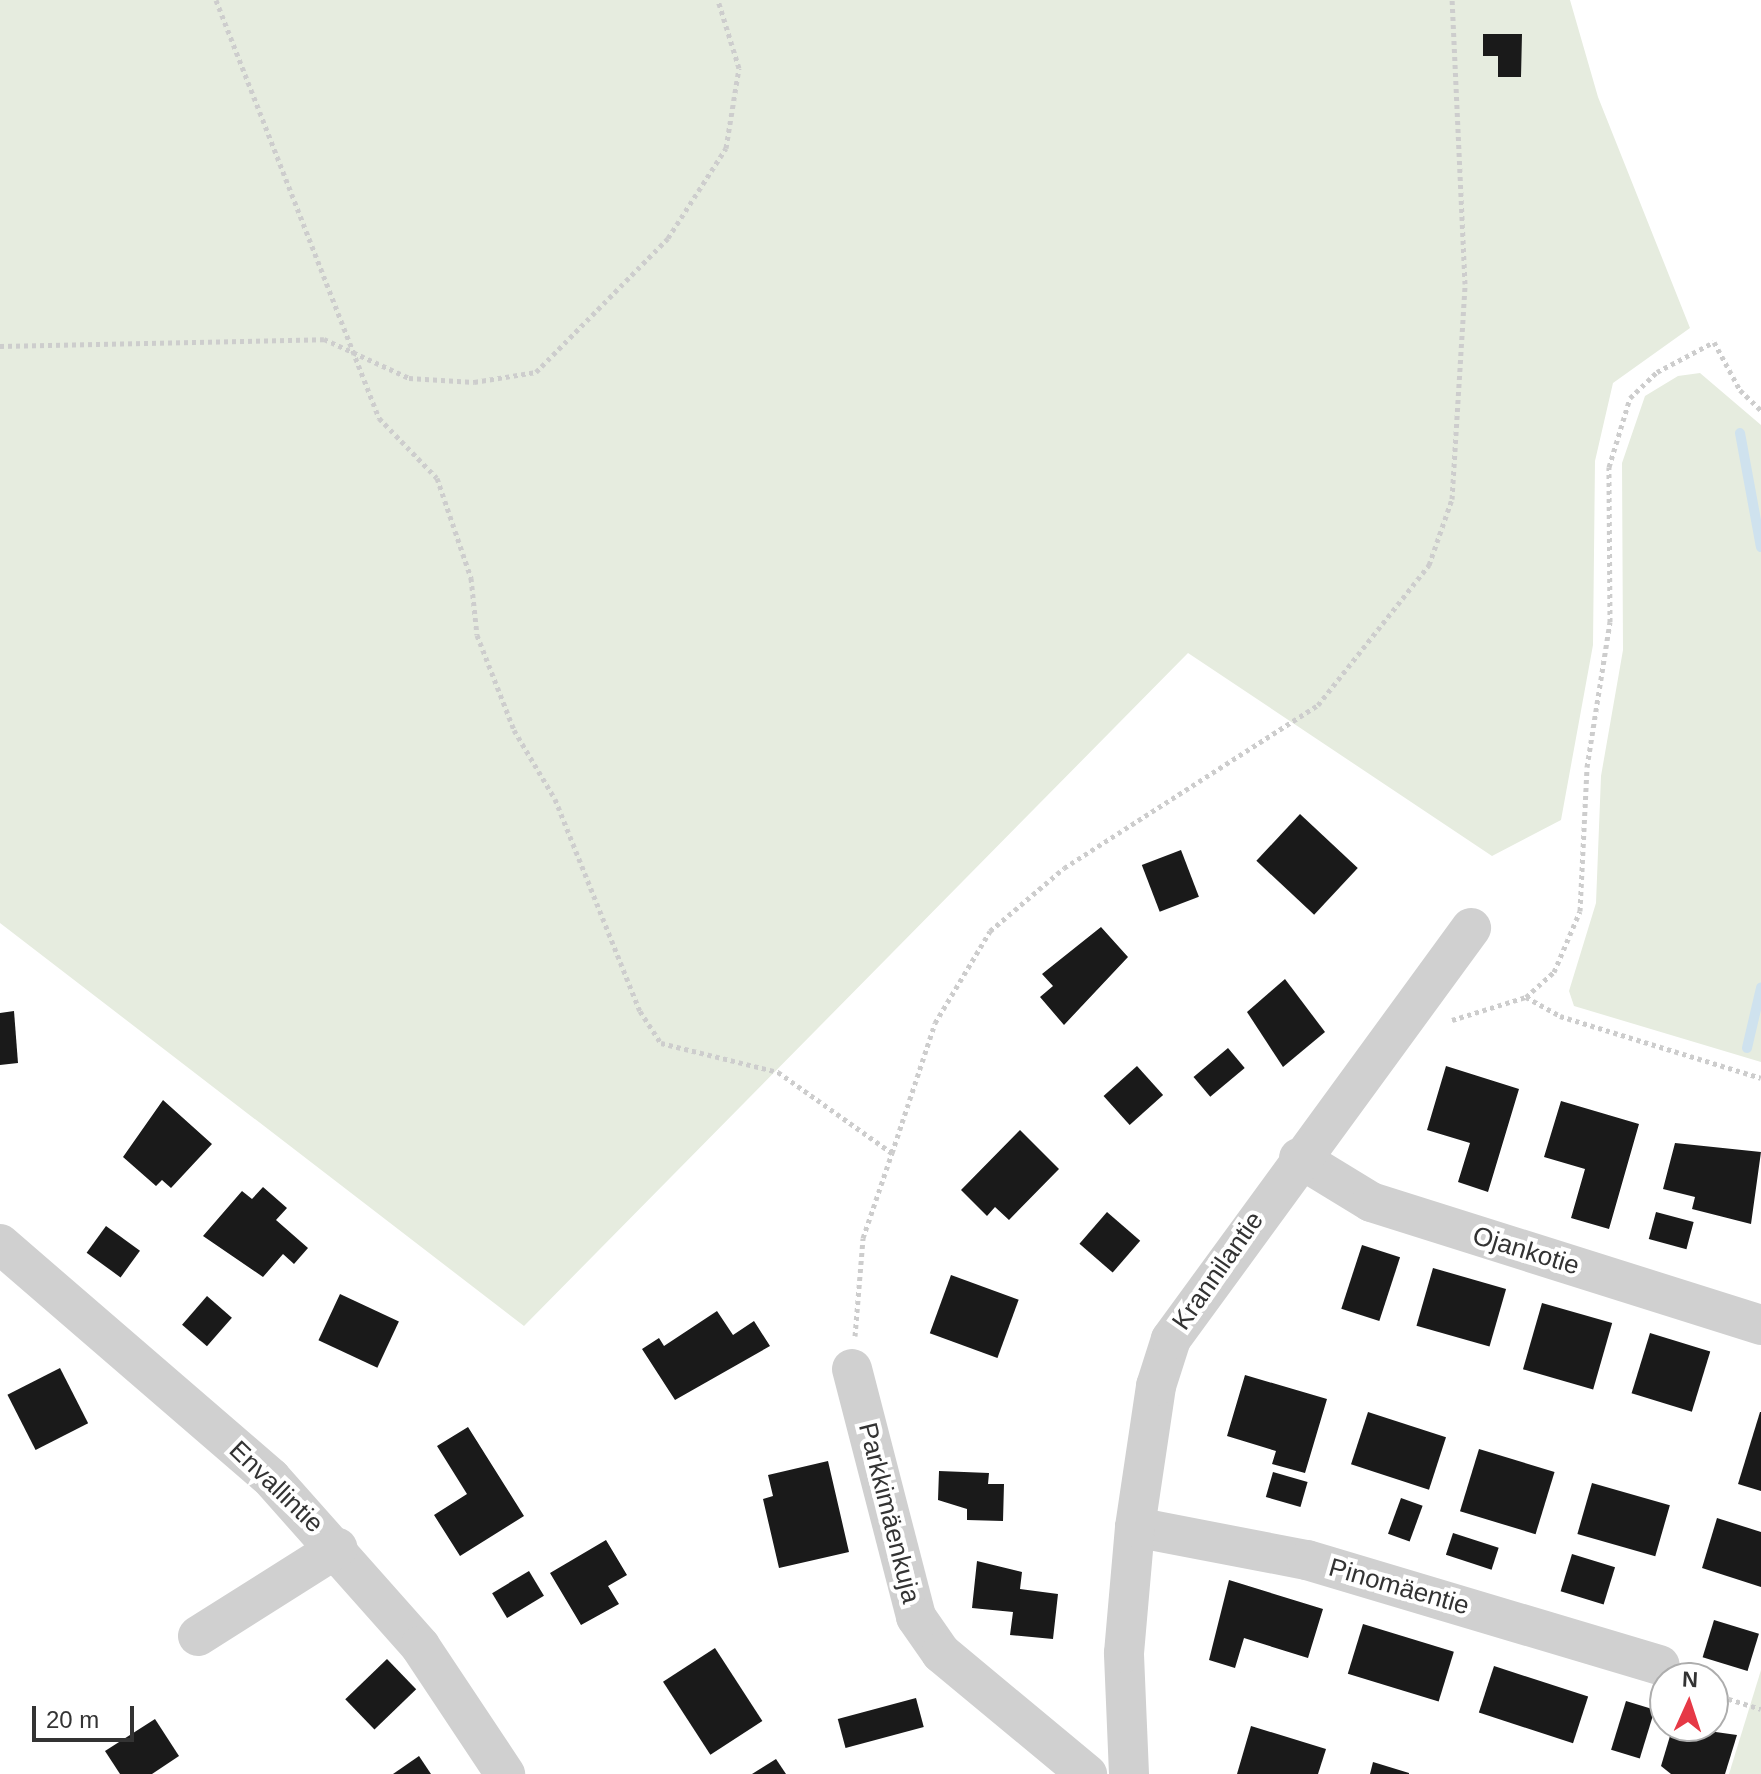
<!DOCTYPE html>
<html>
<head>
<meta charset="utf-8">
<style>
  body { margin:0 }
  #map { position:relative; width:1761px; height:1774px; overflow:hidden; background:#fff; font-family:Helvetica,sans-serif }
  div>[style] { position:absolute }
  .green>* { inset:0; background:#e6ecdf }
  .stream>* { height:10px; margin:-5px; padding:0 5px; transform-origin:5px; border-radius:5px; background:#cfe2ee }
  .building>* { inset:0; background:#1a1a1a; transform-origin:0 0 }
  .path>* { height:5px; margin-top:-2.5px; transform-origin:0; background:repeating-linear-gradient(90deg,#cdcdcd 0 4px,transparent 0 8px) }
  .minor>* { height:40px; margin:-20px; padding:0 20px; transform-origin:20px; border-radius:20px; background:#d0d0d0 }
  span { translate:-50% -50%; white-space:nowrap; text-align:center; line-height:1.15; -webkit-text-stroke:8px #fff; paint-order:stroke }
  .street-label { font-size:26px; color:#333 }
  .north { position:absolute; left:1649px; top:1662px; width:80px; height:80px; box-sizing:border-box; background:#fff; border:2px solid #adadad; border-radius:50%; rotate:3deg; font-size:22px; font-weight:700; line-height:32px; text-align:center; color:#333 }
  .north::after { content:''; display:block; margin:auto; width:28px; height:36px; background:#e63946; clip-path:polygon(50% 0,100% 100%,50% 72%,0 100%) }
  .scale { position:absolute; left:32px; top:1706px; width:102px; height:36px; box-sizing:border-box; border:4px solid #333; border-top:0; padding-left:10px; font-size:24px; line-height:28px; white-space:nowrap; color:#333; -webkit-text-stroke:6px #fff; paint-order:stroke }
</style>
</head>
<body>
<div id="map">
  <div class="green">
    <i style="clip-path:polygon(0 0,1570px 0,1598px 97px,1690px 328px,1613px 383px,1595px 461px,1593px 645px,1561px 820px,1492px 856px,1188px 653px,524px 1326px,0 923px)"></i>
    <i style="clip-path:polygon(1700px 373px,1761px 425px,1761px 1062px,1574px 1006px,1569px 991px,1596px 903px,1601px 776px,1623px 650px,1622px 463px,1645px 396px,1678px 376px)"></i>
    <i style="clip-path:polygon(1761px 1670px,1761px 1774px,1729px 1774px)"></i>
  </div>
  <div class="stream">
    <i style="left:1740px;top:433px;width:116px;rotate:79.6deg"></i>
    <i style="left:1747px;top:1048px;width:62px;rotate:-76.9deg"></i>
  </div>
  <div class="building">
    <i style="clip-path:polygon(1483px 34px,1522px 34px,1521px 77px,1498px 77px,1498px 56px,1483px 56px)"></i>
    <i style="left:1300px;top:814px;width:79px;height:64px;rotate:43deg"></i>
    <i style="left:1181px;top:850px;width:50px;height:42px;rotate:69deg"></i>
    <i style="clip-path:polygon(1101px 927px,1128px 957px,1064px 1025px,1040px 997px,1053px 986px,1042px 974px)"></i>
    <i style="clip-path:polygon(1285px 979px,1325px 1032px,1283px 1067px,1247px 1012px)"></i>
    <i style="clip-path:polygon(14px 1011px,18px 1063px,0 1065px,0 1013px)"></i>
    <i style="left:1228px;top:1048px;width:26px;height:45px;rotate:50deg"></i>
    <i style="left:1137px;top:1066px;width:39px;height:45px;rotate:48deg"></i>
    <i style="clip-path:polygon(1446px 1066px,1519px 1089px,1488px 1192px,1458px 1182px,1470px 1143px,1427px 1130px)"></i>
    <i style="clip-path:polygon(163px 1100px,212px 1144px,171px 1188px,162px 1180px,156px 1186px,123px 1157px)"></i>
    <i style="clip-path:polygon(1561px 1101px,1639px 1124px,1609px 1229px,1571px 1218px,1585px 1169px,1544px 1157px)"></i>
    <i style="clip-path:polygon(1020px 1130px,1059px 1169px,1009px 1220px,995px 1207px,987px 1216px,961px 1190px)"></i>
    <i style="clip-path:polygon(1675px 1143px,1761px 1152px,1751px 1224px,1692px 1209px,1695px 1197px,1663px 1189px)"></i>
    <i style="clip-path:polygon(263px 1187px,287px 1208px,276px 1220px,308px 1248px,294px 1264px,283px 1254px,263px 1277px,203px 1236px,242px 1191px,252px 1199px)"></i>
    <i style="left:1107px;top:1212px;width:44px;height:42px;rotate:41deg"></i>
    <i style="left:1656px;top:1212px;width:39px;height:28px;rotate:15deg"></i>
    <i style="left:106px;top:1226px;width:42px;height:33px;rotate:36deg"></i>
    <i style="left:1362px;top:1245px;width:40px;height:67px;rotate:18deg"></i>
    <i style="left:1433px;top:1268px;width:76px;height:60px;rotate:16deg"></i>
    <i style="left:951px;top:1275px;width:72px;height:62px;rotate:20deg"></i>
    <i style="left:340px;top:1294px;width:65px;height:51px;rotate:25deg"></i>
    <i style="left:207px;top:1296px;width:33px;height:38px;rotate:41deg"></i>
    <i style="left:1542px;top:1303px;width:73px;height:69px;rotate:16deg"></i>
    <i style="clip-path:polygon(717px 1311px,733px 1335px,754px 1321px,770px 1346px,675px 1400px,642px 1349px,659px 1338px,664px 1346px)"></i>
    <i style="left:1650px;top:1333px;width:63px;height:63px;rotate:17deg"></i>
    <i style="left:60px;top:1368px;width:62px;height:59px;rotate:63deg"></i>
    <i style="clip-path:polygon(1245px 1375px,1327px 1399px,1305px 1473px,1272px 1464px,1276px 1451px,1227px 1436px)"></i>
    <i style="left:1368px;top:1412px;width:82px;height:55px;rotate:18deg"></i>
    <i style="clip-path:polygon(1760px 1412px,1761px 1412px,1761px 1491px,1738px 1484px)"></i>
    <i style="clip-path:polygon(468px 1427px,524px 1516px,460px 1556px,434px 1515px,467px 1494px,437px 1446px)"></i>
    <i style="left:1479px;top:1449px;width:79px;height:65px;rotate:17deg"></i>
    <i style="clip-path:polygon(828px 1461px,849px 1552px,779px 1568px,763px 1499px,773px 1496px,768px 1475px)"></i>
    <i style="clip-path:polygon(939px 1471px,989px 1473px,988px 1484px,1004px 1484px,1003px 1521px,967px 1520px,967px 1509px,938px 1500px)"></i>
    <i style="left:1273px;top:1472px;width:36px;height:26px;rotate:16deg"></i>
    <i style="left:1592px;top:1483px;width:81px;height:53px;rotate:16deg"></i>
    <i style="left:1401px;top:1498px;width:23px;height:38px;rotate:20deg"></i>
    <i style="clip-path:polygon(1717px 1518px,1761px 1532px,1761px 1587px,1702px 1568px)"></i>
    <i style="left:1453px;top:1533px;width:48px;height:23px;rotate:18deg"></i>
    <i style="clip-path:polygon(606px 1540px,627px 1575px,608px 1586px,619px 1604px,581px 1625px,550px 1573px)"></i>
    <i style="left:1572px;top:1554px;width:45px;height:39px;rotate:17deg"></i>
    <i style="clip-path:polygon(977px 1561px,1022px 1572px,1020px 1589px,1058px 1594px,1053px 1639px,1010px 1635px,1013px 1612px,972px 1608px)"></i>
    <i style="left:529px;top:1571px;width:29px;height:43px;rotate:59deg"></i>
    <i style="clip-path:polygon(1229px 1580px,1323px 1609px,1308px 1658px,1244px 1638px,1235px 1668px,1209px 1660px)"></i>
    <i style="left:1714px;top:1620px;width:47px;height:39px;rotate:17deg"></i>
    <i style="left:1363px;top:1624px;width:95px;height:52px;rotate:17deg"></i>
    <i style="left:715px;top:1648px;width:87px;height:62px;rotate:57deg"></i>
    <i style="left:387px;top:1659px;width:42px;height:58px;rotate:46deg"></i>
    <i style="left:1494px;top:1666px;width:99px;height:49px;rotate:18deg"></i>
    <i style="left:916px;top:1698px;width:30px;height:81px;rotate:75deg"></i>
    <i style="left:1626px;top:1701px;width:30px;height:51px;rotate:17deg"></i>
    <i style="clip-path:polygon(155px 1719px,179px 1756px,152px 1774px,120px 1774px,105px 1751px)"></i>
    <i style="clip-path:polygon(1251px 1726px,1326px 1749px,1318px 1774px,1237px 1774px)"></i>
    <i style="clip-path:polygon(1673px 1726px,1737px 1735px,1725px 1774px,1671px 1774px,1661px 1766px)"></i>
    <i style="clip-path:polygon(419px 1756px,431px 1774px,393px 1774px)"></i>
    <i style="clip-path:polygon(776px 1759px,786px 1774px,752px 1774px)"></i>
    <i style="clip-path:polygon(1373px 1762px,1409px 1773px,1409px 1774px,1370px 1774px)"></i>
  </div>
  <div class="path">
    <i style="left:216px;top:0;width:449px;rotate:68.7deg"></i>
    <i style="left:379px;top:418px;width:83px;rotate:46deg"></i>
    <i style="left:437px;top:478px;width:106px;rotate:71.2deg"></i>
    <i style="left:471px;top:578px;width:57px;rotate:84deg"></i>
    <i style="left:477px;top:635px;width:102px;rotate:68.7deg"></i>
    <i style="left:514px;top:730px;width:80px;rotate:59.3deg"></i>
    <i style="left:555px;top:799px;width:228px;rotate:68.2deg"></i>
    <i style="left:640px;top:1011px;width:38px;rotate:57deg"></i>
    <i style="left:661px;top:1043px;width:121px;rotate:13.9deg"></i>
    <i style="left:778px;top:1072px;width:140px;rotate:35.4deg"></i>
    <i style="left:0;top:346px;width:324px;rotate:-1.2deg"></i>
    <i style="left:324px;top:339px;width:94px;rotate:24.6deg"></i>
    <i style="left:409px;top:378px;width:65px;rotate:3.5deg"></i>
    <i style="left:474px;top:382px;width:63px;rotate:-9.2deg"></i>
    <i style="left:536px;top:372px;width:188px;rotate:-45.4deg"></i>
    <i style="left:668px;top:238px;width:107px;rotate:-57.2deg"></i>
    <i style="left:726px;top:148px;width:81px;rotate:-80.8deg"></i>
    <i style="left:739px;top:68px;width:71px;rotate:-107.2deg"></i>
    <i style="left:1526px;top:997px;width:39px;rotate:29deg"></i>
    <i style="left:1560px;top:1016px;width:210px;rotate:17.1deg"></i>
    <i style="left:1452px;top:1020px;width:77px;rotate:-17.3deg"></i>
    <i style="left:1526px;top:997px;width:38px;rotate:-42deg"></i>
    <i style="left:1554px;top:972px;width:66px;rotate:-66.9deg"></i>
    <i style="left:1580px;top:911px;width:144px;rotate:-87.2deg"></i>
    <i style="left:1587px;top:767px;width:147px;rotate:-81deg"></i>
    <i style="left:1610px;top:622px;width:155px;rotate:-90.4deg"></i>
    <i style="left:1609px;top:467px;width:72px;rotate:-73.1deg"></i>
    <i style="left:1630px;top:398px;width:37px;rotate:-44deg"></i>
    <i style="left:1657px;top:372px;width:64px;rotate:-27.8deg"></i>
    <i style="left:1714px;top:342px;width:55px;rotate:61.6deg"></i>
    <i style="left:1740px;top:390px;width:29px;rotate:44deg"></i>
    <i style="left:855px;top:1336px;width:98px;rotate:-85.3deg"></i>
    <i style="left:863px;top:1238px;width:90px;rotate:-71.2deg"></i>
    <i style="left:892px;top:1153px;width:137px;rotate:-71.7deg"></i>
    <i style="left:935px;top:1023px;width:107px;rotate:-59.1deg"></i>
    <i style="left:990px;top:931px;width:97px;rotate:-40.4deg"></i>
    <i style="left:1064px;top:868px;width:302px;rotate:-32.7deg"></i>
    <i style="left:1318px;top:705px;width:179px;rotate:-51.6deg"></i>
    <i style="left:1429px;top:565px;width:70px;rotate:-70.8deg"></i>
    <i style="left:1452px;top:499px;width:215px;rotate:-86.5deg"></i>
    <i style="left:1465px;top:284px;width:284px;rotate:-92.6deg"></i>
    <i style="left:1713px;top:1694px;width:50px;rotate:17.4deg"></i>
  </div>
  <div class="minor">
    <i style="left:1299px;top:1158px;width:84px;rotate:31.4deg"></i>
    <i style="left:1371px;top:1202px;width:409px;rotate:17.5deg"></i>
    <i style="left:0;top:1244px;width:358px;rotate:40.8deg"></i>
    <i style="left:271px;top:1478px;width:225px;rotate:48.4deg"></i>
    <i style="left:420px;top:1646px;width:154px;rotate:56.4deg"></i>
    <i style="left:852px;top:1369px;width:256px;rotate:75.5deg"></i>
    <i style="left:916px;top:1617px;width:44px;rotate:55.2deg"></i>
    <i style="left:941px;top:1653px;width:190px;rotate:39.7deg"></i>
    <i style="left:1135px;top:1527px;width:175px;rotate:10.9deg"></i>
    <i style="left:1307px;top:1560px;width:368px;rotate:16.6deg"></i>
    <i style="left:198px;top:1636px;width:165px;rotate:-32.3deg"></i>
    <i style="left:1129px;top:1774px;width:121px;rotate:-92.4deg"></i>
    <i style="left:1124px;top:1653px;width:126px;rotate:-85deg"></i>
    <i style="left:1135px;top:1527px;width:143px;rotate:-81.5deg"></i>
    <i style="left:1156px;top:1386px;width:49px;rotate:-72.3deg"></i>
    <i style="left:1171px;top:1339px;width:509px;rotate:-53.87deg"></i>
  </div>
  <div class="street-label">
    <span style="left:1526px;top:1251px;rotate:17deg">Ojankotie</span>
    <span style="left:1218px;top:1271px;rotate:-55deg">Krannilantie</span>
    <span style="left:276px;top:1487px;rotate:44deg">Envallintie</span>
    <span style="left:889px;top:1513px;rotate:76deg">Parkkimäenkuja</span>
    <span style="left:1399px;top:1587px;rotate:16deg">Pinomäentie</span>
  </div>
  <div class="north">N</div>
  <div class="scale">20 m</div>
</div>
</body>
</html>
